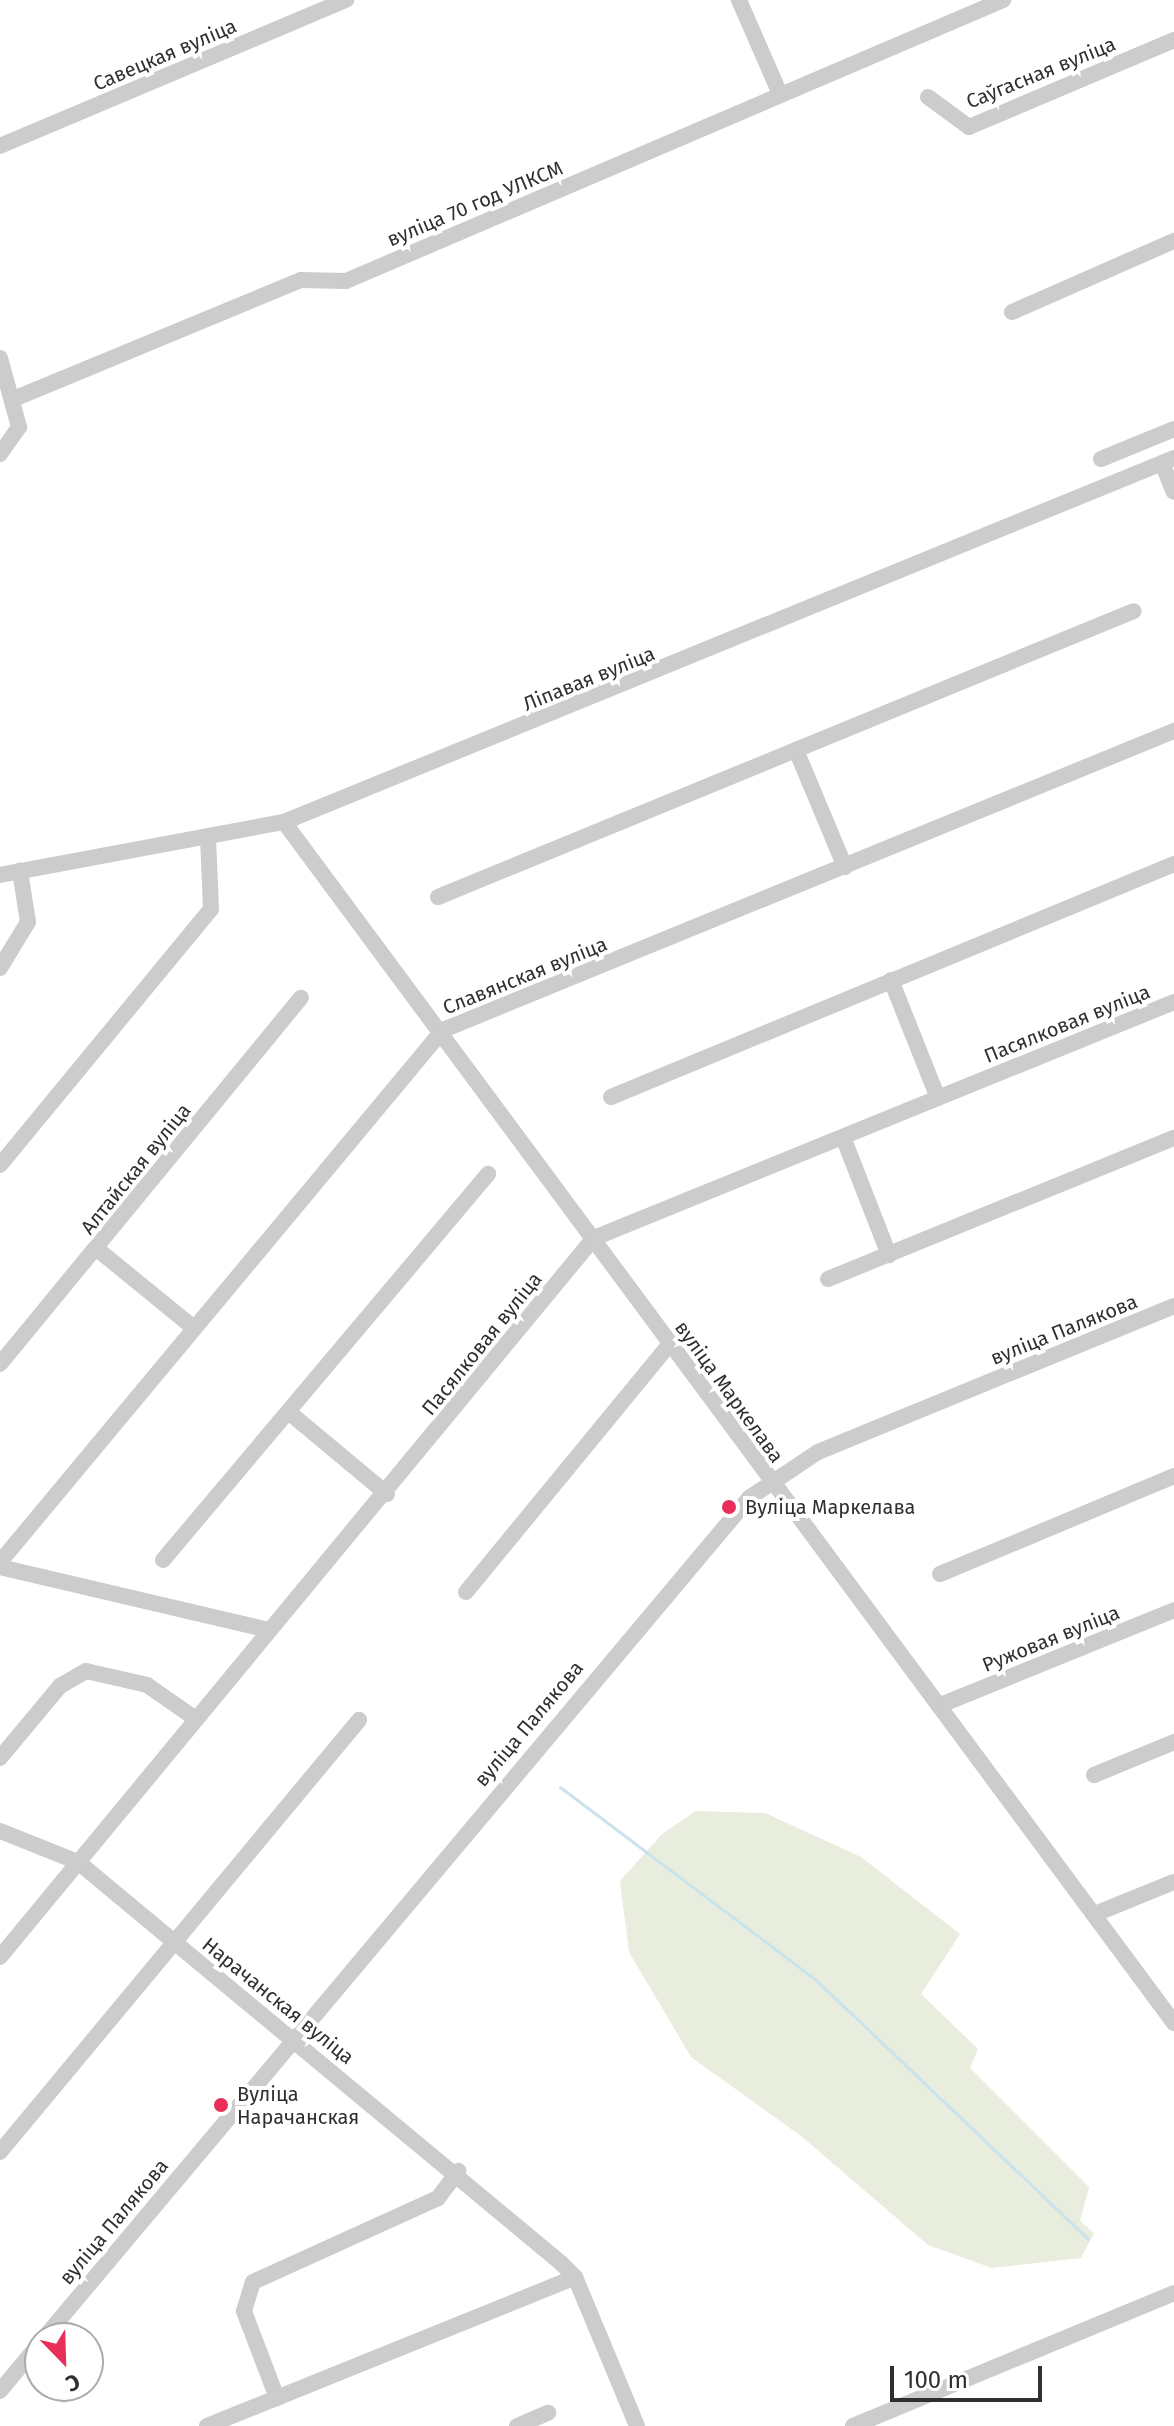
<!DOCTYPE html>
<html>
<head>
<meta charset="utf-8">
<style>
  body { margin:0 }
  #map { position:relative; width:1174px; height:2426px; overflow:hidden; background:#fff; font-family:"Fira Sans",sans-serif }
  div>[style] { position:absolute }
  .green>* { inset:0; background:#e8eddd }
  .stream>* { height:3px; margin:-1.5px; padding:0 1.5px; transform-origin:1.5px; border-radius:1.5px; background:#c9e4ed }
  .minor>* { height:16px; margin:-8px; padding:0 8px; transform-origin:8px; border-radius:8px; background:#ccc }
  .dots>* { width:22px; height:22px; translate:-50% -50%; box-sizing:border-box; border:4px solid #fff; border-radius:50% }
  span { translate:-50% -50%; white-space:nowrap; text-align:center; line-height:1.15; -webkit-text-stroke:8px #fff; paint-order:stroke }
  .street-label { font-size:20px; color:#2f2f2f }
  .poi-label { font-size:20px; color:#2f2f2f }
  .left { translate:0 -50%; text-align:left }
  .north { position:absolute; left:24px; top:2322px; width:80px; height:80px; box-sizing:border-box; background:#fff; border:2px solid #acacac; border-radius:50%; rotate:157deg; font-size:22px; font-weight:700; line-height:32px; text-align:center; color:#2f2f2f }
  .north::after { content:''; display:block; margin:auto; width:28px; height:36px; background:#e92e59; clip-path:polygon(50% 0,100% 100%,50% 72%,0 100%) }
  .scale { position:absolute; left:890px; top:2366px; width:152px; height:36px; box-sizing:border-box; border:4px solid #2f2f2f; border-top:0; padding-left:10px; font-size:24px; line-height:28px; white-space:nowrap; color:#2f2f2f; -webkit-text-stroke:6px #fff; paint-order:stroke }
</style>
</head>
<body>
<div id="map">
  <div class="green">
    <i style="clip-path:polygon(696px 1811px,765px 1813px,861px 1857px,960px 1934px,921px 1994px,978px 2049px,970px 2068px,1089px 2187px,1080px 2221px,1094px 2233px,1081px 2258px,992px 2268px,928px 2245px,801px 2136px,691px 2057px,629px 1952px,620px 1881px,662px 1834px)"></i>
  </div>
  <div class="stream">
    <i style="left:560px;top:1787px;width:319px;rotate:37deg"></i>
    <i style="left:815px;top:1979px;width:377px;rotate:43.6deg"></i>
  </div>
  <div class="minor">
    <i style="left:739px;top:0;width:103px;rotate:66.4deg"></i>
    <i style="left:928px;top:97px;width:51px;rotate:36.2deg"></i>
    <i style="left:969px;top:127px;width:223px;rotate:-23deg"></i>
    <i style="left:0;top:146px;width:376px;rotate:-22.9deg"></i>
    <i style="left:1012px;top:312px;width:177px;rotate:-23.7deg"></i>
    <i style="left:0;top:358px;width:72px;rotate:74.6deg"></i>
    <i style="left:19px;top:427px;width:33px;rotate:125deg"></i>
    <i style="left:16px;top:398px;width:308px;rotate:-22.5deg"></i>
    <i style="left:301px;top:280px;width:45px;rotate:1.3deg"></i>
    <i style="left:346px;top:281px;width:715px;rotate:-23.16deg"></i>
    <i style="left:1101px;top:459px;width:79px;rotate:-22.3deg"></i>
    <i style="left:1162px;top:463px;width:31px;rotate:68deg"></i>
    <i style="left:796px;top:750px;width:127px;rotate:67.3deg"></i>
    <i style="left:284px;top:822px;width:1495px;rotate:53.46deg"></i>
    <i style="left:0;top:875px;width:289px;rotate:-10.6deg"></i>
    <i style="left:284px;top:822px;width:962px;rotate:-22.24deg"></i>
    <i style="left:438px;top:897px;width:752px;rotate:-22.34deg"></i>
    <i style="left:0;top:968px;width:54px;rotate:-58.7deg"></i>
    <i style="left:28px;top:922px;width:52px;rotate:-98.9deg"></i>
    <i style="left:891px;top:980px;width:127px;rotate:68.3deg"></i>
    <i style="left:611px;top:1097px;width:609px;rotate:-22.48deg"></i>
    <i style="left:843px;top:1137px;width:127px;rotate:68.7deg"></i>
    <i style="left:0;top:1165px;width:332px;rotate:-50.5deg"></i>
    <i style="left:211px;top:909px;width:73px;rotate:-92.4deg"></i>
    <i style="left:97px;top:1249px;width:125px;rotate:39.2deg"></i>
    <i style="left:828px;top:1279px;width:374px;rotate:-22.2deg"></i>
    <i style="left:0;top:1364px;width:474px;rotate:-50.6deg"></i>
    <i style="left:291px;top:1414px;width:125px;rotate:39.8deg"></i>
    <i style="left:163px;top:1560px;width:505px;rotate:-49.9deg"></i>
    <i style="left:0;top:1562px;width:692px;rotate:-50.22deg"></i>
    <i style="left:443px;top:1030px;width:790px;rotate:-22.25deg"></i>
    <i style="left:0;top:1567px;width:276px;rotate:13.2deg"></i>
    <i style="left:940px;top:1574px;width:254px;rotate:-22.7deg"></i>
    <i style="left:466px;top:1592px;width:320px;rotate:-50.6deg"></i>
    <i style="left:943px;top:1704px;width:249px;rotate:-22.1deg"></i>
    <i style="left:0;top:1758px;width:94px;rotate:-50.2deg"></i>
    <i style="left:60px;top:1686px;width:30px;rotate:-30deg"></i>
    <i style="left:86px;top:1671px;width:63px;rotate:12.9deg"></i>
    <i style="left:147px;top:1685px;width:60px;rotate:34.8deg"></i>
    <i style="left:1094px;top:1775px;width:87px;rotate:-22.4deg"></i>
    <i style="left:0;top:1831px;width:84px;rotate:21.7deg"></i>
    <i style="left:78px;top:1862px;width:628px;rotate:39.7deg"></i>
    <i style="left:561px;top:2263px;width:20px;rotate:45deg"></i>
    <i style="left:575px;top:2277px;width:161px;rotate:67.4deg"></i>
    <i style="left:1095px;top:1914px;width:85px;rotate:-22.1deg"></i>
    <i style="left:0;top:1957px;width:933px;rotate:-50.44deg"></i>
    <i style="left:594px;top:1238px;width:626px;rotate:-22.14deg"></i>
    <i style="left:0;top:2152px;width:562px;rotate:-50.27deg"></i>
    <i style="left:44px;top:2338px;width:1097px;rotate:-49.99deg"></i>
    <i style="left:749px;top:1498px;width:83px;rotate:-33.7deg"></i>
    <i style="left:818px;top:1452px;width:385px;rotate:-22.3deg"></i>
    <i style="left:0;top:2391px;width:62px;rotate:-50.2deg"></i>
    <i style="left:277px;top:2398px;width:93px;rotate:-110.8deg"></i>
    <i style="left:244px;top:2311px;width:30px;rotate:-73deg"></i>
    <i style="left:253px;top:2282px;width:203px;rotate:-24.4deg"></i>
    <i style="left:438px;top:2198px;width:34px;rotate:-53deg"></i>
    <i style="left:207px;top:2426px;width:397px;rotate:-22deg"></i>
    <i style="left:517px;top:2426px;width:34px;rotate:-23deg"></i>
    <i style="left:853px;top:2426px;width:347px;rotate:-22.5deg"></i>
  </div>
  <div class="dots">
    <i style="left:729px;top:1507px;background:#e92e59"></i>
    <i style="left:221px;top:2105px;background:#e92e59"></i>
  </div>
  <div class="street-label">
    <span style="left:165px;top:55px;rotate:-23deg">Савецкая вуліца</span>
    <span style="left:1041px;top:73px;rotate:-22deg">Саўгасная вуліца</span>
    <span style="left:475px;top:204px;rotate:-23deg">вуліца 70 год УЛКСМ</span>
    <span style="left:589px;top:679px;rotate:-22deg">Ліпавая вуліца</span>
    <span style="left:525px;top:976px;rotate:-22deg">Славянская вуліца</span>
    <span style="left:1067px;top:1024px;rotate:-22deg">Пасялковая вуліца</span>
    <span style="left:136px;top:1169px;rotate:-51deg">Алтайская вуліца</span>
    <span style="left:1064px;top:1330px;rotate:-22deg">вуліца Палякова</span>
    <span style="left:482px;top:1344px;rotate:-51deg">Пасялковая вуліца</span>
    <span style="left:729px;top:1392px;rotate:54deg">вуліца Маркелава</span>
    <span style="left:1051px;top:1639px;rotate:-22deg">Ружовая вуліца</span>
    <span style="left:529px;top:1724px;rotate:-50deg">вуліца Палякова</span>
    <span style="left:278px;top:2001px;rotate:39deg">Нарачанская вуліца</span>
    <span style="left:114px;top:2222px;rotate:-50deg">вуліца Палякова</span>
  </div>
  <div class="poi-label">
    <span class="left" style="left:745px;top:1507px">Вуліца Маркелава</span>
    <span class="left" style="left:237px;top:2106px">Вуліца<br>Нарачанская</span>
  </div>
  <div class="north">С</div>
  <div class="scale">100 m</div>
</div>
</body>
</html>
